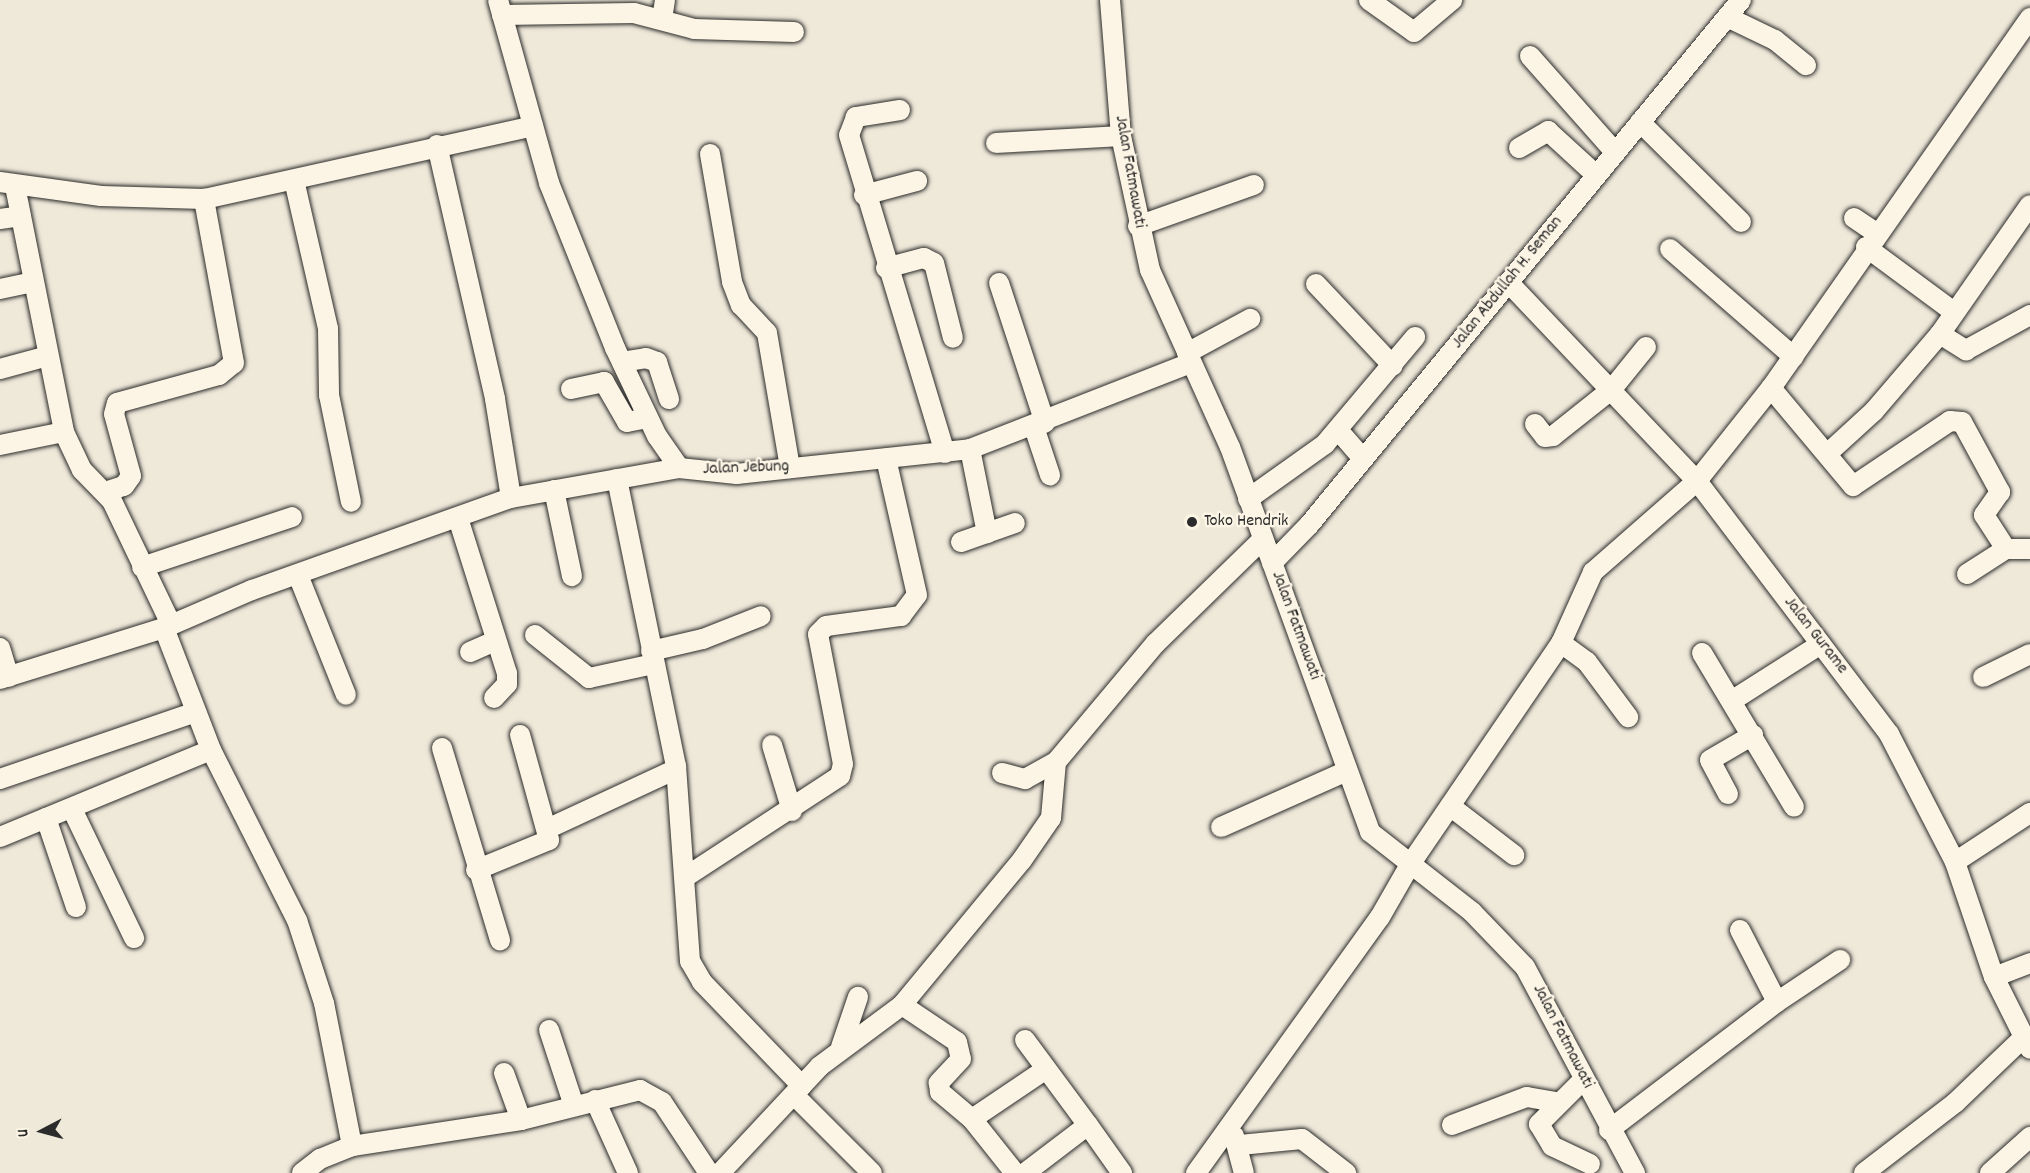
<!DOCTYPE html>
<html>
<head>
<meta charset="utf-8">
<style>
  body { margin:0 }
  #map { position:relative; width:2030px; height:1173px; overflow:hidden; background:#efe9da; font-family:Dekko,sans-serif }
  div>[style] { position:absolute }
  .roads { filter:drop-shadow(0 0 2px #2b2b2b) drop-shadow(0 0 2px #2b2b2b) }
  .minor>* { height:20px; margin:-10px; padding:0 10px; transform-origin:10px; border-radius:10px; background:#fcf5e5 }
  .dots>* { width:16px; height:16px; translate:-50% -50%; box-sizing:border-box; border:3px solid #fcf5e5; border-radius:50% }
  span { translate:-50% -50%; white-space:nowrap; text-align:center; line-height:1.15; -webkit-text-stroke:5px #fcf5e5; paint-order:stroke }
  .street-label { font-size:18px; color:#2b2b2b }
  .poi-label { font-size:18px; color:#2b2b2b }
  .left { translate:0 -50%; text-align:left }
  .north { position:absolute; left:12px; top:1101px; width:60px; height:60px; -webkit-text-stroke:4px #fcf5e5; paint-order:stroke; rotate:264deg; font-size:16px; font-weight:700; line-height:24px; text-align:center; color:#2b2b2b }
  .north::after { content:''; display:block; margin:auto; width:21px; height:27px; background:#2b2b2b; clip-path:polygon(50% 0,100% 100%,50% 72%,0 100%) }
</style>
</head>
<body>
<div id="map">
  <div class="roads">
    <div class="minor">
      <i style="left:498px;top:0;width:190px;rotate:74.4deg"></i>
      <i style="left:549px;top:183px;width:178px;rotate:68.2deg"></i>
      <i style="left:615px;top:348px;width:98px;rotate:64.5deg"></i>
      <i style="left:657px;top:436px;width:39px;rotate:55deg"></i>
      <i style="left:679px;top:468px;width:58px;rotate:5.9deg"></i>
      <i style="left:737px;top:474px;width:234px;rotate:-6.1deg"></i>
      <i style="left:970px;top:449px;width:237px;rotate:-21.3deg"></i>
      <i style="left:1110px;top:0;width:136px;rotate:85.4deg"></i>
      <i style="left:1121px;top:136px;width:137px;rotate:77.8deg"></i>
      <i style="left:1150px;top:270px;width:194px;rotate:65.7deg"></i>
      <i style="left:1230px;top:447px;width:410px;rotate:70deg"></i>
      <i style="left:1370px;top:832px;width:130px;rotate:38.1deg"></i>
      <i style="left:1472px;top:912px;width:76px;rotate:46.1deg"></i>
      <i style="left:1525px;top:967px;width:234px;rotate:61.9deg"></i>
      <i style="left:1369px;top:0;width:55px;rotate:35.4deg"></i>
      <i style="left:1414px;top:32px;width:50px;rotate:-40.1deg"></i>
      <i style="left:502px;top:15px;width:132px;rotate:-0.9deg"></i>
      <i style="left:634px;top:13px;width:62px;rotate:14.9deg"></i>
      <i style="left:694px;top:29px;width:100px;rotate:1.7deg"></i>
      <i style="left:1727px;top:17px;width:53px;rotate:25.6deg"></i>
      <i style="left:1775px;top:40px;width:40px;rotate:39deg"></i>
      <i style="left:662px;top:19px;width:19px;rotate:-81deg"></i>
      <i style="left:1530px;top:56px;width:128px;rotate:48.5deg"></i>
      <i style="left:900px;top:110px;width:45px;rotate:171deg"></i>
      <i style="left:856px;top:117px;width:19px;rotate:111deg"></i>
      <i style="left:849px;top:135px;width:332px;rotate:73.2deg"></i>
      <i style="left:1640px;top:122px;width:142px;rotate:44.7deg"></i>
      <i style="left:996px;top:143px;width:125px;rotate:-3.2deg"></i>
      <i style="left:437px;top:145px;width:261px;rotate:77.1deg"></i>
      <i style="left:495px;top:399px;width:100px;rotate:80.8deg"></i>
      <i style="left:1519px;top:148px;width:34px;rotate:-30deg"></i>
      <i style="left:1548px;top:131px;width:65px;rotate:42.5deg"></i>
      <i style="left:710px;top:154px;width:130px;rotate:80.2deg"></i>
      <i style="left:732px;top:282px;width:25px;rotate:69deg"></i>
      <i style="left:741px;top:305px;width:38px;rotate:47deg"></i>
      <i style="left:767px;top:333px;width:137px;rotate:80.3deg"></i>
      <i style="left:294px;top:180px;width:153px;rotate:77.1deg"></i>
      <i style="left:328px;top:329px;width:66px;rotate:89.1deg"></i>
      <i style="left:329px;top:395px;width:109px;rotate:78.4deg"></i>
      <i style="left:0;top:182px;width:102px;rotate:7.9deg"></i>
      <i style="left:101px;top:196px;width:103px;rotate:1.7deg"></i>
      <i style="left:204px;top:199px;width:337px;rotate:-12.5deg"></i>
      <i style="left:15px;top:186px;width:251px;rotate:78.7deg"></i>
      <i style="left:64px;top:432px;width:42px;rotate:64.7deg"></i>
      <i style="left:82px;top:470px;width:43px;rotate:45.9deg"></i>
      <i style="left:112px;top:501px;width:134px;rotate:64.4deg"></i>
      <i style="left:864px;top:195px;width:55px;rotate:-14.8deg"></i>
      <i style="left:1854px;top:218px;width:27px;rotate:34deg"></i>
      <i style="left:0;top:219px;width:21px;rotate:-8deg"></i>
      <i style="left:1138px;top:226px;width:123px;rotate:-19.5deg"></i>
      <i style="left:1866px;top:247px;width:109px;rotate:36.5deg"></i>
      <i style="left:1670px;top:249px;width:164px;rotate:41.1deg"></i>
      <i style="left:886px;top:268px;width:39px;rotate:-15deg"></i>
      <i style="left:924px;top:258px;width:11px;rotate:27deg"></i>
      <i style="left:934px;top:263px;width:77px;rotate:75.8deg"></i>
      <i style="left:999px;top:283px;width:147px;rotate:71.8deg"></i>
      <i style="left:1509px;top:283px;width:273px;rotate:46.5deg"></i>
      <i style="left:1697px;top:481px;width:318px;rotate:52.8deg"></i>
      <i style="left:1889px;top:734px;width:144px;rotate:62.7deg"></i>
      <i style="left:1955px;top:862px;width:121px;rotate:71.3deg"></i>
      <i style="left:1994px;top:977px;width:80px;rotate:63.4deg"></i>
      <i style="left:1316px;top:284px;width:112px;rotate:46.8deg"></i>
      <i style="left:0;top:289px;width:34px;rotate:-12deg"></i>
      <i style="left:1940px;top:334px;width:31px;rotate:32deg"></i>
      <i style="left:1966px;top:350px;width:73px;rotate:-28.7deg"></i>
      <i style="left:1187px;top:353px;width:72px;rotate:-28.4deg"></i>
      <i style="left:622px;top:362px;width:24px;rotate:-9deg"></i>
      <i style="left:646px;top:358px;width:12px;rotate:20deg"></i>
      <i style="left:657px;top:362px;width:39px;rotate:72deg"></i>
      <i style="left:0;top:369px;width:50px;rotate:-15.2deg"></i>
      <i style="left:1771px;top:388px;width:128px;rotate:50.1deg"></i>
      <i style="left:1853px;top:486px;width:117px;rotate:-33.8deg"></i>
      <i style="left:1950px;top:421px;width:12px;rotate:5deg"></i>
      <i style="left:1962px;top:422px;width:80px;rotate:61.5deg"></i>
      <i style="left:2000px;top:492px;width:28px;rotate:125deg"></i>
      <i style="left:1984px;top:515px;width:40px;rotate:57.1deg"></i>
      <i style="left:571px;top:389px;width:34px;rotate:-12deg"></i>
      <i style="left:604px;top:382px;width:46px;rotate:60.1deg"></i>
      <i style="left:627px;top:422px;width:21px;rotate:-11deg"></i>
      <i style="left:1535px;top:424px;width:16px;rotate:52deg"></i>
      <i style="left:1545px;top:437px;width:8px;rotate:-7deg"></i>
      <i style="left:1553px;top:436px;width:75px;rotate:-38.5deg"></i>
      <i style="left:1612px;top:389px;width:54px;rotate:-51deg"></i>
      <i style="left:1034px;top:427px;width:51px;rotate:71.6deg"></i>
      <i style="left:1338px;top:430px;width:38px;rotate:49deg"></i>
      <i style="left:0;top:445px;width:65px;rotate:-11.5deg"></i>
      <i style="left:970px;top:449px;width:86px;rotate:78.6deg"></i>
      <i style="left:1827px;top:454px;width:64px;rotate:-42.5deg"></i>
      <i style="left:1874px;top:411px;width:101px;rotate:-49.4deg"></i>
      <i style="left:1940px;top:334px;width:157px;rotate:-55.1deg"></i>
      <i style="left:617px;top:479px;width:293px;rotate:78.4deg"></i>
      <i style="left:676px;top:766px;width:196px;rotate:85.9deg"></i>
      <i style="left:690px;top:961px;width:24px;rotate:60deg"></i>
      <i style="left:702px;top:982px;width:144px;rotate:46.1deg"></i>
      <i style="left:554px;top:490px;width:88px;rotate:78.2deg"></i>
      <i style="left:105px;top:492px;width:20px;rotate:-18deg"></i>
      <i style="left:124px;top:486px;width:12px;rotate:-55deg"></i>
      <i style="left:131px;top:476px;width:64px;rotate:-105.3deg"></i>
      <i style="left:114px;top:414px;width:11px;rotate:-75deg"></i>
      <i style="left:117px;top:403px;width:106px;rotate:-15.4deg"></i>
      <i style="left:219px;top:375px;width:19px;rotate:-39deg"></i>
      <i style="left:234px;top:363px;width:167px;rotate:-100.4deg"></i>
      <i style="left:1248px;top:499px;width:95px;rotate:-35.5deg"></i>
      <i style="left:1325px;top:444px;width:140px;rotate:-49.9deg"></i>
      <i style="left:458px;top:518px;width:163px;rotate:72.5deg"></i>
      <i style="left:507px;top:673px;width:11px;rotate:90deg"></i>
      <i style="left:507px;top:684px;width:19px;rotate:133deg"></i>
      <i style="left:961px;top:542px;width:57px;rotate:-19.4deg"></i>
      <i style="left:1272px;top:563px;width:53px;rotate:-45.8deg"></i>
      <i style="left:1309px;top:525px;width:680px;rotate:-50.55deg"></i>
      <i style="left:142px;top:567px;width:158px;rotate:-18.4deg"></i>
      <i style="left:1967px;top:574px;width:46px;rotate:-32.7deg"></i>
      <i style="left:2006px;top:549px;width:24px"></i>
      <i style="left:298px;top:575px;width:129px;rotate:68.2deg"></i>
      <i style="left:164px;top:628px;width:131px;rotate:68.9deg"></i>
      <i style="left:211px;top:750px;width:191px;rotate:63.2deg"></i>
      <i style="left:297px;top:920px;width:87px;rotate:72deg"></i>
      <i style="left:324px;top:1003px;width:146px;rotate:78.9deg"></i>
      <i style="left:535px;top:635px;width:69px;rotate:38.5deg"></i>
      <i style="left:589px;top:678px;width:66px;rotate:-12.2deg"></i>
      <i style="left:1561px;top:643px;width:32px;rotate:36deg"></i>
      <i style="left:1587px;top:662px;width:69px;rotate:53.3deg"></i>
      <i style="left:0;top:648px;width:30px;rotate:73deg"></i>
      <i style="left:651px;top:651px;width:53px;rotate:-13deg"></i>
      <i style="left:703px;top:639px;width:62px;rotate:-21.6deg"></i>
      <i style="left:470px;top:652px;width:27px;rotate:-24deg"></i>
      <i style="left:1702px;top:653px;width:179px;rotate:59.1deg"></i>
      <i style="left:1983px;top:677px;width:52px;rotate:-26.1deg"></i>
      <i style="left:0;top:679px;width:172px;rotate:-17.3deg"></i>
      <i style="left:164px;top:628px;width:96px;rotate:-23.4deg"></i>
      <i style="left:252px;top:590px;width:275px;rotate:-19.6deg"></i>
      <i style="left:511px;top:498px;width:171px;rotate:-10.1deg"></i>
      <i style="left:1733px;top:700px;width:104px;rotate:-32.5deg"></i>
      <i style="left:772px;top:745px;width:69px;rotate:73.1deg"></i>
      <i style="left:442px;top:748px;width:201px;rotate:73.2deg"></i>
      <i style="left:1002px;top:773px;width:24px;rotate:15deg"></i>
      <i style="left:1025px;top:779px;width:35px;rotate:-29deg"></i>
      <i style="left:1056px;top:762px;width:155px;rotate:-50deg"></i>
      <i style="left:1156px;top:643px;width:149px;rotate:-44.2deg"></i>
      <i style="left:0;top:779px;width:207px;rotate:-18.9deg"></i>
      <i style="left:1728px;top:794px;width:38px;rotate:-118deg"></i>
      <i style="left:1710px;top:760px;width:50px;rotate:-30.2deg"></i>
      <i style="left:1450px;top:806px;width:81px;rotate:37.4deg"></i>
      <i style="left:73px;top:811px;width:141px;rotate:64.3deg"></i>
      <i style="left:46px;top:818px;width:94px;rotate:71.4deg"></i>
      <i style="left:1221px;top:827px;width:138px;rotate:-24deg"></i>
      <i style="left:547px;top:829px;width:142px;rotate:-24.9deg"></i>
      <i style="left:0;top:837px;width:228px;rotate:-22.4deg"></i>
      <i style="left:1955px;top:862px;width:90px;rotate:-33.2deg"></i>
      <i style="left:476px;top:870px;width:79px;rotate:-22.3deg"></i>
      <i style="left:549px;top:840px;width:109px;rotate:-105.4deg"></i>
      <i style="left:687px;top:876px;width:183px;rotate:-33.2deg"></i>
      <i style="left:840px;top:776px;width:12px;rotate:-76deg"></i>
      <i style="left:843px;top:764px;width:132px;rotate:-100.9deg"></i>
      <i style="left:818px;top:634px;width:11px;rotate:-45deg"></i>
      <i style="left:826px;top:626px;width:76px;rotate:-7.6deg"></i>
      <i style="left:901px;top:616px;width:26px;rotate:-53deg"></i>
      <i style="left:917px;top:595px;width:140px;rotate:-102.8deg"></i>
      <i style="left:1994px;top:977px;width:39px;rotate:-21deg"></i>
      <i style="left:1777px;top:1002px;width:76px;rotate:-33.7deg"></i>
      <i style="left:902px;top:1005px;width:66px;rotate:33.9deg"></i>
      <i style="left:957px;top:1042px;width:17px;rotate:77deg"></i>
      <i style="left:961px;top:1059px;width:33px;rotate:133deg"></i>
      <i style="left:939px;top:1083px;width:9px;rotate:84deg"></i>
      <i style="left:940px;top:1092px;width:42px;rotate:40.2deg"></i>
      <i style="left:972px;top:1119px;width:69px;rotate:51.5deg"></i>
      <i style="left:549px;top:1030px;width:80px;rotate:71.8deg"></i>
      <i style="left:1025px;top:1040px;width:106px;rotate:53.5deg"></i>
      <i style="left:841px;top:1047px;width:53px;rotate:-71.2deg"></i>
      <i style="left:504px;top:1073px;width:50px;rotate:70.1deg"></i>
      <i style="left:1584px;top:1079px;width:64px;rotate:135deg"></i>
      <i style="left:1539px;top:1124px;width:26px;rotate:59deg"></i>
      <i style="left:1552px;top:1146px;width:42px;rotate:25.3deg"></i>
      <i style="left:794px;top:1095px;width:110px;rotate:45deg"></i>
      <i style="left:595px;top:1100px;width:80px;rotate:65.7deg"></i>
      <i style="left:972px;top:1119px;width:89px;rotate:-34deg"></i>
      <i style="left:1452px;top:1125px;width:80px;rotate:-20.5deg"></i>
      <i style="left:1527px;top:1097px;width:28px;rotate:10deg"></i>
      <i style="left:1609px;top:1130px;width:211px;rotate:-37.3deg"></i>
      <i style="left:1777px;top:1002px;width:81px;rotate:-117.2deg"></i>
      <i style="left:1234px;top:1136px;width:38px;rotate:75deg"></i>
      <i style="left:1240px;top:1145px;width:62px;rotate:-5.5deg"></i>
      <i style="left:1302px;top:1139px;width:56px;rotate:37.7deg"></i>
      <i style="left:302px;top:1173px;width:23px;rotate:-38deg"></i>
      <i style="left:320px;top:1159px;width:35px;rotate:-22deg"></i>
      <i style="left:352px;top:1146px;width:171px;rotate:-8.7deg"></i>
      <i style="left:521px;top:1120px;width:123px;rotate:-14.1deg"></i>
      <i style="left:640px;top:1090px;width:25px;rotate:29deg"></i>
      <i style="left:662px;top:1102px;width:85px;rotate:56.5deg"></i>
      <i style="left:720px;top:1173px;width:146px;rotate:-46.9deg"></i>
      <i style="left:820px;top:1066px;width:102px;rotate:-36.6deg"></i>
      <i style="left:902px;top:1005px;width:188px;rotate:-50.4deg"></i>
      <i style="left:1022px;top:860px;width:51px;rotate:-55.4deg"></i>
      <i style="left:1051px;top:818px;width:56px;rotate:-84.9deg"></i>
      <i style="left:1025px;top:1173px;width:79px;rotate:-37.3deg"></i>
      <i style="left:1088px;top:1125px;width:59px;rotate:54.7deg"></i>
      <i style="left:1196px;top:1173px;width:315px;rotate:-54.3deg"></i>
      <i style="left:1380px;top:917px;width:62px;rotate:-60.1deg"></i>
      <i style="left:1411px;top:863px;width:266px;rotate:-55.7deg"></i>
      <i style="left:1561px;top:643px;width:78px;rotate:-65.7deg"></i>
      <i style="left:1593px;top:572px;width:138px;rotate:-41.2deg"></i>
      <i style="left:1697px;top:481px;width:119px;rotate:-51.5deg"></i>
      <i style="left:1771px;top:388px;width:452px;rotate:-55deg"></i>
      <i style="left:1864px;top:1173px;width:115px;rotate:-37.6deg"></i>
      <i style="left:1955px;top:1103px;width:95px;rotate:-43.7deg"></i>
      <i style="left:1990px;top:1173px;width:54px;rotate:-42deg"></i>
    </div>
  </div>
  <div class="dots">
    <i style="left:1192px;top:522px;background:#2b2b2b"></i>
  </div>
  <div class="street-label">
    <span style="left:1129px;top:172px;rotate:80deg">Jalan Fatmawati</span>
    <span style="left:1508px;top:283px;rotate:-51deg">Jalan Abdullah H. Seman</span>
    <span style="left:746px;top:469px;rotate:-2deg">Jalan Jebung</span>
    <span style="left:1295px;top:626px;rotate:70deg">Jalan Fatmawati</span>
    <span style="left:1815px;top:636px;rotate:52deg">Jalan Gurame</span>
    <span style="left:1562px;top:1037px;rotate:63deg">Jalan Fatmawati</span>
  </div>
  <div class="poi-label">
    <span class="left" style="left:1204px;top:522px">Toko Hendrik</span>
  </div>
  <div class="north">U</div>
</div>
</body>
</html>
